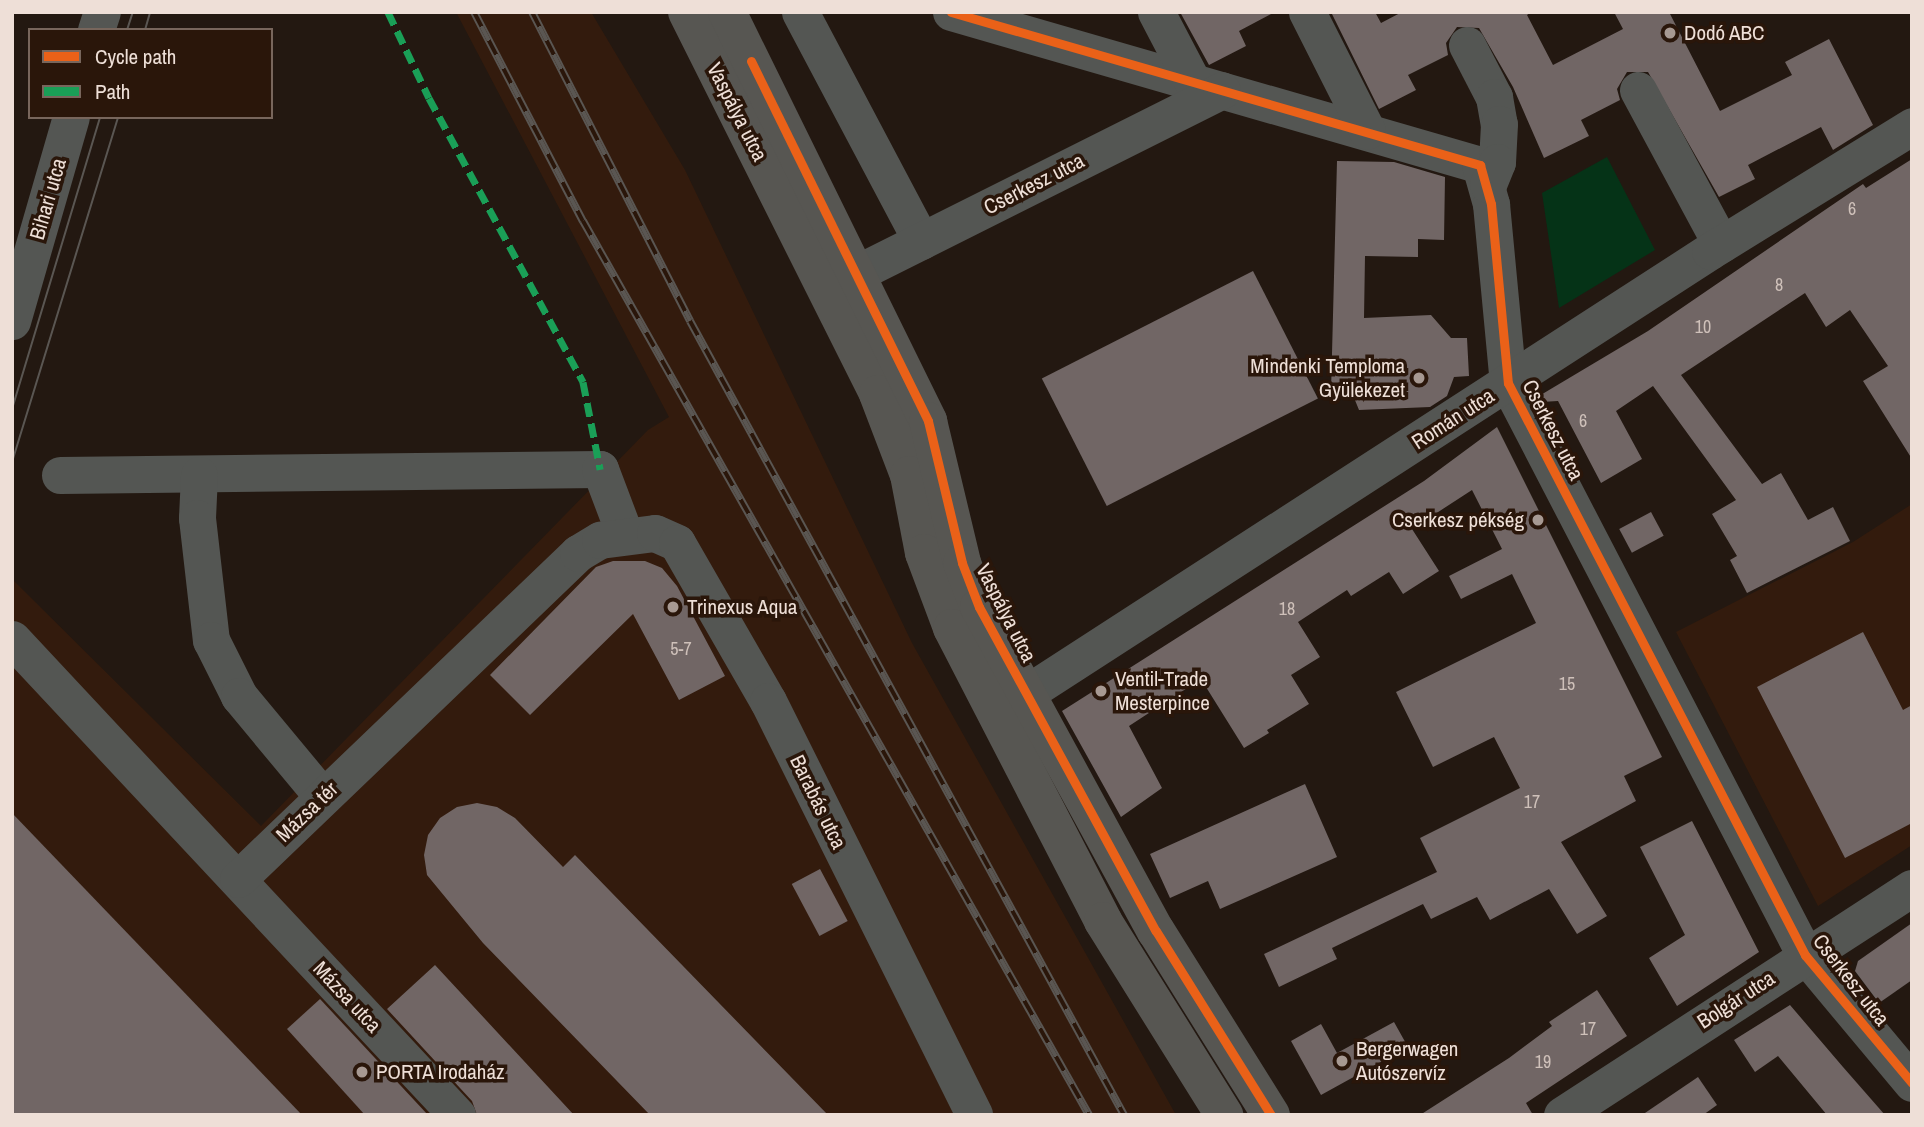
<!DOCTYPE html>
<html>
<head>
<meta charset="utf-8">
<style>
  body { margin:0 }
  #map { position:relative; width:1924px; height:1127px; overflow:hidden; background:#231811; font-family:"Archivo Narrow",sans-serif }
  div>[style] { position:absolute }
  .built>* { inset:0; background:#331b0d }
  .green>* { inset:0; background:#053317 }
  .building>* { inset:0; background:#716665; transform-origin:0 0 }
  .minor>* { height:37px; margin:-18.5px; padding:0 18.5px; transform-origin:18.5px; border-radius:18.5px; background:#545653 }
  .major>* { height:38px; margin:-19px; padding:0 19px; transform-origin:19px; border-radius:19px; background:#575652 }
  .tram>* { height:2px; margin:-1px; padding:0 1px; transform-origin:1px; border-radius:1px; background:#5a5652 }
  .rail>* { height:8px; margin-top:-4px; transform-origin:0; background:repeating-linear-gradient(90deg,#2a160a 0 16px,#5a5652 0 32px); box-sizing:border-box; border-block:2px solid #5a5652 }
  .quiet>* { height:7px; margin-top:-3.5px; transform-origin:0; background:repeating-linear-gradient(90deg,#1a9f57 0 14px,transparent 0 21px) }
  .cycleway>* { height:9px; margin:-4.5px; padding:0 4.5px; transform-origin:4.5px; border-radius:4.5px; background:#ea6118 }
  .dots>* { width:19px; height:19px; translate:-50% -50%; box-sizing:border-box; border:4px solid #2a160a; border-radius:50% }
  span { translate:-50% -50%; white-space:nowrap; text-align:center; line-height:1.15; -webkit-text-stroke:7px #2a160a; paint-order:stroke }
  .number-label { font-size:18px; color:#cfc1ba }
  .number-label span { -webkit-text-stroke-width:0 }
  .poi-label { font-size:21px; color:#eedfd7 }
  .left { translate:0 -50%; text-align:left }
  .right { translate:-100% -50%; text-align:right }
  .street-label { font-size:21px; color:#eedfd7 }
  .frame { position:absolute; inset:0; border:14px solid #eedfd7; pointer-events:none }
  .legend { position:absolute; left:28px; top:28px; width:245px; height:91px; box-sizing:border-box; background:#2a160a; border:2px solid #78665c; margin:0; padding:9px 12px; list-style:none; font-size:21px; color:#eedfd7 }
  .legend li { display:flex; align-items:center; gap:14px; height:35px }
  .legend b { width:35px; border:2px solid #78665c }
</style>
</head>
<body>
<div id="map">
  <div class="built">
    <i style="clip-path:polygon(456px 12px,591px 12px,685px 170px,912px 643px,1176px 1115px,12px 1115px,12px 579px,261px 826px,648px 430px,669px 417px)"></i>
    <i style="clip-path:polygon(1912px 504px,1912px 845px,1818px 906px,1676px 632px,1853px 542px)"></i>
  </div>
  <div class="green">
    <i style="clip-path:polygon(1607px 157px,1655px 250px,1559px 308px,1542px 193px)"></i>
  </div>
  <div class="building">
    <i style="clip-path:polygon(1180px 12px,1275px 12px,1239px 31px,1246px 46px,1209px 65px)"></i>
    <i style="clip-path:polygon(1331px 12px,1375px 12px,1381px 23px,1402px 12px,1531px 12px,1527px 15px,1553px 65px,1623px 29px,1614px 12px,1669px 12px,1720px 111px,1792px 75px,1785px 62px,1829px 39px,1873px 125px,1833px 150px,1821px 127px,1748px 165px,1755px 179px,1719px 197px,1648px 72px,1627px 72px,1617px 89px,1620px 100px,1581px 120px,1589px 136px,1544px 158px,1513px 87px,1479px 28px,1457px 27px,1446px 43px,1448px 55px,1408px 75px,1416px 90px,1379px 109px)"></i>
    <i style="clip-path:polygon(1912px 159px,1912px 459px,1863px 381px,1888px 366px,1850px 310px,1826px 327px,1805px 293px,1681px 375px,1762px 484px,1781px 473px,1808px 520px,1833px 507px,1850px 541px,1747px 593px,1730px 560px,1737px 556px,1712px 514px,1736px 500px,1653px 386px,1616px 411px,1642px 459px,1601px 483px,1558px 401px,1541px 402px,1539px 396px,1648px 331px,1863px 184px,1866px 188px)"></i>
    <i style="clip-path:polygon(1337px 161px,1394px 162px,1445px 177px,1444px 240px,1418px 239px,1418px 257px,1365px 256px,1364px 318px,1431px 315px,1451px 338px,1467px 338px,1469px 376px,1454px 377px,1447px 396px,1430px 407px,1359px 410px,1348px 383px,1331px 392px)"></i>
    <i style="left:1253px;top:271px;width:143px;height:237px;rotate:63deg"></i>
    <i style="clip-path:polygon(1497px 427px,1662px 757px,1624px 776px,1636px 801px,1561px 842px,1607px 916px,1577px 934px,1549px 889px,1490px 920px,1477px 897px,1431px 919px,1423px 904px,1332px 948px,1337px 959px,1279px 987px,1264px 954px,1437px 872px,1420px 838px,1520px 788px,1494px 737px,1433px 767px,1396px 692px,1536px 623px,1512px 574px,1461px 599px,1449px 576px,1502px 549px,1472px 490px,1412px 529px,1439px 571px,1403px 594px,1389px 572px,1351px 596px,1347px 590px,1298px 622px,1320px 657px,1291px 675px,1309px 704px,1267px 730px,1269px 733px,1244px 748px,1201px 679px,1129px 726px,1162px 788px,1121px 817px,1062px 711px,1424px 481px)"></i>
    <i style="left:1651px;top:512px;width:27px;height:36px;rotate:62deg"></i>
    <i style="clip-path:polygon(613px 561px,645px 561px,662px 568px,677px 586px,725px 676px,679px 700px,633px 614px,530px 715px,490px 675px,596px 567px)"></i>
    <i style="clip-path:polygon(1863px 632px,1903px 710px,1912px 705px,1912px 823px,1845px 858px,1757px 687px)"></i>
    <i style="clip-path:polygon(1305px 784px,1337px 857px,1220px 909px,1208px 881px,1170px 898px,1150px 854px)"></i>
    <i style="clip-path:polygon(477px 803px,497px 807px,515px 818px,563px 867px,575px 855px,828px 1115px,650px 1115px,483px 943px,427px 875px,424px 855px,428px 835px,440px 818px,457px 807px)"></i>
    <i style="clip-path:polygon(12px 813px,302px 1115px,12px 1115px)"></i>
    <i style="clip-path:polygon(1692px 821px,1759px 952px,1677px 1006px,1649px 958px,1685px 935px,1640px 847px)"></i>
    <i style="left:820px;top:869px;width:59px;height:32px;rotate:62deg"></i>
    <i style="clip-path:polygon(1912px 923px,1912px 980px,1879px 1003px,1855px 971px,1858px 961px)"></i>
    <i style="clip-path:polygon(435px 965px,574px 1115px,477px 1115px,472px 1101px,387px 1009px)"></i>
    <i style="clip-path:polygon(1597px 990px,1627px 1036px,1526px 1103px,1533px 1115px,1420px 1115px,1509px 1058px,1552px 1026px,1549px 1022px)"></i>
    <i style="clip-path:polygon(320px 999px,428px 1115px,365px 1115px,287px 1029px)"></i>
    <i style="clip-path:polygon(1790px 1005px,1843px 1067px,1885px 1115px,1827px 1115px,1778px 1056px,1755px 1072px,1734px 1040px)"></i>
    <i style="clip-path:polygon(1394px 1022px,1408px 1047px,1321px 1095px,1291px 1041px,1321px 1024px,1337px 1053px)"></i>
    <i style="clip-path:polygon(1698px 1077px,1717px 1105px,1703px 1115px,1642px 1115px)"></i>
  </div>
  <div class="minor">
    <i style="left:800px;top:12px;width:259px;rotate:62.1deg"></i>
    <i style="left:951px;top:12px;width:551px;rotate:16.13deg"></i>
    <i style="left:1480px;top:165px;width:41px;rotate:74.2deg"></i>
    <i style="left:1491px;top:204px;width:180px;rotate:84.6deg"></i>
    <i style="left:1508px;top:383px;width:645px;rotate:62.56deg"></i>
    <i style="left:1805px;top:955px;width:167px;rotate:50.1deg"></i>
    <i style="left:1156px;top:12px;width:78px;rotate:62.4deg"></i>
    <i style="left:1307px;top:12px;width:133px;rotate:63.2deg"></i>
    <i style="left:96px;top:30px;width:19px;rotate:-72deg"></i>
    <i style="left:1467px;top:45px;width:59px;rotate:62.6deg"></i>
    <i style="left:1494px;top:97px;width:27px;rotate:80deg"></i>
    <i style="left:1499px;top:124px;width:38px;rotate:93deg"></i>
    <i style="left:1497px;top:162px;width:24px;rotate:112deg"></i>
    <i style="left:1638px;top:90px;width:175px;rotate:61.7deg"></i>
    <i style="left:857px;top:273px;width:408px;rotate:-26.6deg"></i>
    <i style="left:12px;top:321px;width:212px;rotate:-73.9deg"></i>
    <i style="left:60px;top:475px;width:540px;rotate:-0.64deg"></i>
    <i style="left:600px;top:469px;width:71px;rotate:69.3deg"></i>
    <i style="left:199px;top:475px;width:43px;rotate:92.7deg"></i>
    <i style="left:197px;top:518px;width:123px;rotate:83.5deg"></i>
    <i style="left:211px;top:640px;width:63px;rotate:63.4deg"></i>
    <i style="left:239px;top:696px;width:131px;rotate:50.3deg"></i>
    <i style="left:12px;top:639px;width:652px;rotate:46.93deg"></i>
    <i style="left:1002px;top:709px;width:843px;rotate:-32.9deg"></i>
    <i style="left:1710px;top:251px;width:238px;rotate:-31.7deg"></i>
    <i style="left:238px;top:879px;width:471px;rotate:-43.8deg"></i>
    <i style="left:578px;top:553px;width:26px;rotate:-31deg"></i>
    <i style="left:600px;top:540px;width:55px;rotate:-7.3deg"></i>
    <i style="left:655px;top:533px;width:24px;rotate:24deg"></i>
    <i style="left:677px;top:543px;width:182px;rotate:60.1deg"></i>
    <i style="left:768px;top:701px;width:462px;rotate:63.5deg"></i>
    <i style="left:1562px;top:1115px;width:417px;rotate:-33deg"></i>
  </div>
  <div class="major">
    <i style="left:687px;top:12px;width:427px;rotate:63.4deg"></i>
    <i style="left:878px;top:394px;width:87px;rotate:69.1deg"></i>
    <i style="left:909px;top:475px;width:79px;rotate:79.1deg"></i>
    <i style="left:924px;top:553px;width:80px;rotate:69.5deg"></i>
    <i style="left:952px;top:628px;width:330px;rotate:62.7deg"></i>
    <i style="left:1103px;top:921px;width:229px;rotate:58deg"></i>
    <i style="left:727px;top:12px;width:456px;rotate:63.8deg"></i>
    <i style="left:928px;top:421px;width:146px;rotate:76.5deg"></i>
    <i style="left:962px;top:563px;width:47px;rotate:68.9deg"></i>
    <i style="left:979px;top:607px;width:369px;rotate:61.4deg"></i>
    <i style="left:1156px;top:931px;width:217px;rotate:58deg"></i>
  </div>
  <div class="tram">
    <i style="left:127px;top:30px;width:19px;rotate:-72deg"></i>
    <i style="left:145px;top:30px;width:19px;rotate:-74deg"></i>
    <i style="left:12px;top:409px;width:305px;rotate:-73.2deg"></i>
    <i style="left:12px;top:462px;width:361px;rotate:-72.9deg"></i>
  </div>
  <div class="rail">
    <i style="left:474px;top:12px;width:236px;rotate:62.5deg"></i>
    <i style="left:583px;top:221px;width:1027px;rotate:60.49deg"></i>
    <i style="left:532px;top:12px;width:347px;rotate:62.9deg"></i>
    <i style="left:690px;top:321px;width:905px;rotate:61.34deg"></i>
  </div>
  <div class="quiet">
    <i style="left:388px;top:12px;width:95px;rotate:64.5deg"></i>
    <i style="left:429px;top:98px;width:323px;rotate:61.5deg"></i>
    <i style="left:583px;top:382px;width:89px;rotate:78.9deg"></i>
  </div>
  <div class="cycleway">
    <i style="left:951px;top:12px;width:551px;rotate:16.13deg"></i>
    <i style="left:1480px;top:165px;width:41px;rotate:74.2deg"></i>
    <i style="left:1491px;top:204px;width:180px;rotate:84.6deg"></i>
    <i style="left:1508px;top:383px;width:645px;rotate:62.56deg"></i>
    <i style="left:1805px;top:955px;width:167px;rotate:50.1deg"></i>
    <i style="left:751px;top:61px;width:401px;rotate:63.8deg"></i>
    <i style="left:928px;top:421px;width:146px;rotate:76.5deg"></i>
    <i style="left:962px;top:563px;width:47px;rotate:68.9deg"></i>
    <i style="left:979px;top:607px;width:369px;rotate:61.4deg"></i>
    <i style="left:1156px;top:931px;width:217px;rotate:58deg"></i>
  </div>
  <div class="dots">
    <i style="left:1670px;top:33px;background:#a79992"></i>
    <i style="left:1419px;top:378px;background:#a79992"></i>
    <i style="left:1538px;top:520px;background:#a79992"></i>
    <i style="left:673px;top:607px;background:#a79992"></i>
    <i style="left:1101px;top:691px;background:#a79992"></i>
    <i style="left:1342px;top:1061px;background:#a79992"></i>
    <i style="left:362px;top:1072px;background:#a79992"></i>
  </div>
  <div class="number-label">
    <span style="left:1852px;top:209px">6</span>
    <span style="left:1779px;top:285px">8</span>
    <span style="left:1703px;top:327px">10</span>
    <span style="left:1583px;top:421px">6</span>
    <span style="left:1287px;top:609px">18</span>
    <span style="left:681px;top:649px">5-7</span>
    <span style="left:1567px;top:684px">15</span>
    <span style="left:1532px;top:802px">17</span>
    <span style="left:1588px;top:1029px">17</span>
    <span style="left:1543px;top:1062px">19</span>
  </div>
  <div class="poi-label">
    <span class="left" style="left:1684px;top:33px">Dodó ABC</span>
    <span class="right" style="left:1405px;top:378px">Mindenki Temploma<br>Gyülekezet</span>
    <span class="right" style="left:1524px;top:520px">Cserkesz pékség</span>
    <span class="left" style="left:687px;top:607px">Trinexus Aqua</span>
    <span class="left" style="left:1115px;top:691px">Ventil-Trade<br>Mesterpince</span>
    <span class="left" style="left:1356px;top:1061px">Bergerwagen<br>Autószervíz</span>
    <span class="left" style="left:376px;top:1072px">PORTA Irodaház</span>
  </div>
  <div class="street-label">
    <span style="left:737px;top:112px;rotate:63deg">Vaspálya utca</span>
    <span style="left:1034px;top:184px;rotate:-27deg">Cserkesz utca</span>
    <span style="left:48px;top:199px;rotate:-74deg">Bihari utca</span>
    <span style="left:1453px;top:419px;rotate:-33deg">Román utca</span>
    <span style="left:1553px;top:430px;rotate:63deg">Cserkesz utca</span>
    <span style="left:1006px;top:613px;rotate:63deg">Vaspálya utca</span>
    <span style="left:818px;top:802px;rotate:64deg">Barabás utca</span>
    <span style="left:307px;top:812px;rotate:-44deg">Mázsa tér</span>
    <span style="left:1851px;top:980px;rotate:52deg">Cserkesz utca</span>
    <span style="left:347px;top:997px;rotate:47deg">Mázsa utca</span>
    <span style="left:1736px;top:1000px;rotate:-33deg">Bolgár utca</span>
  </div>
  <div class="frame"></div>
  <ul class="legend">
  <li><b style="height:9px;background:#ea6118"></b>Cycle path</li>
  <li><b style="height:9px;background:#1a9f57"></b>Path</li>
  </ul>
</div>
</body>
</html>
